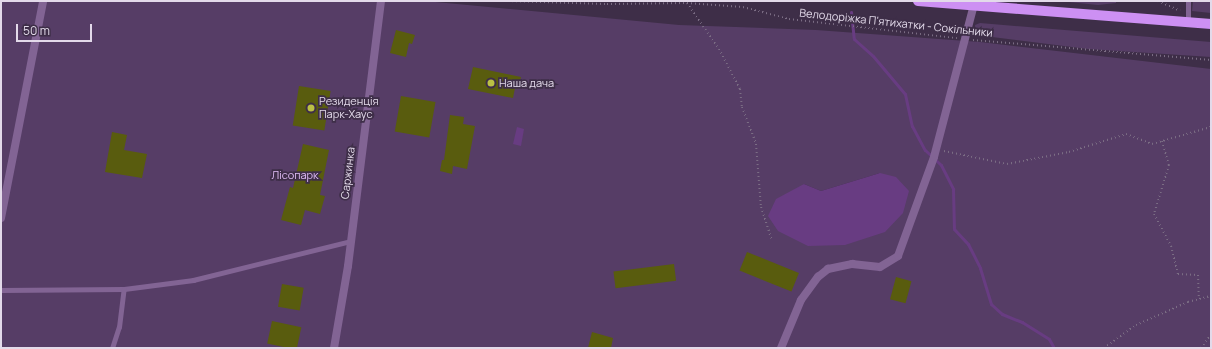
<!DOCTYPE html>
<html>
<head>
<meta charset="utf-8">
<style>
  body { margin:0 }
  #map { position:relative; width:1212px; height:349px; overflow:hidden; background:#3e2e48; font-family:Manrope,sans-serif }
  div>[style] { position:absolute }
  .green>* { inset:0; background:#563d66 }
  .water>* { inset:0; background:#683c82 }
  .stream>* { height:3px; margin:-1.5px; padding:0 1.5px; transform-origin:1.5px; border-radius:1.5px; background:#683c82 }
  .building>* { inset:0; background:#595c0e; transform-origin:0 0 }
  .path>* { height:2px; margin-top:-1px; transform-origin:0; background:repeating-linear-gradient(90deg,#7b6d84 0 1px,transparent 0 4px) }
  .lane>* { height:5px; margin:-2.5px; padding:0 2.5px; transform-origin:2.5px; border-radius:2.5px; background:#826494 }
  .street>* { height:8px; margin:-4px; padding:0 4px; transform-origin:4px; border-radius:4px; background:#826494 }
  .primary>* { height:10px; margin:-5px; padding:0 5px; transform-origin:5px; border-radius:5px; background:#cd90f3 }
  .dots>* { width:11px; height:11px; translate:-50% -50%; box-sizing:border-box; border:2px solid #3e2e48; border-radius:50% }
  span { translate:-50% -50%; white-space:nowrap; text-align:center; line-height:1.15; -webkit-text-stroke:3.5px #3e2e48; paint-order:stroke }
  .street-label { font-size:11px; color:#e3daea }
  .poi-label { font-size:11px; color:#e3daea }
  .left { translate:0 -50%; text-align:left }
  .park-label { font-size:11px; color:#e0bcf7 }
  .frame { position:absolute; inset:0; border:2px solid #e3daea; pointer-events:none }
  .scale { position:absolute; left:16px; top:24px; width:76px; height:18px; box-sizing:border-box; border:2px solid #e3daea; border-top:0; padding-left:5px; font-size:12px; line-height:14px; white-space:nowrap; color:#e3daea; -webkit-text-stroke:3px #3e2e48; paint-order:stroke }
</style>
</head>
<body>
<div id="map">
  <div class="green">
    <i style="clip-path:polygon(evenodd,1px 1px,425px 1px,679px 25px,816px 30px,980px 42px,1211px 69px,1211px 348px,1px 348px,1px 1px,880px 173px,778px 231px,804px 184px,821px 191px,880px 173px)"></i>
    <i style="clip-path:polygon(1059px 1px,1116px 1px,1116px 3px,1098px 5px)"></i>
    <i style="clip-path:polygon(1193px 1px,1211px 1px,1211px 13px,1192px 11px)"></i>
    <i style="clip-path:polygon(980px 23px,1211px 42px,1211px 57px,1088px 49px,976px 35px,975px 25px)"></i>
  </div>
  <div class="water">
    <i style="clip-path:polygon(517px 127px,524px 129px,521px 146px,513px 144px)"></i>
    <i style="clip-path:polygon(880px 173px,896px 177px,909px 191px,903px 213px,885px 232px,845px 245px,808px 246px,778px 231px,768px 216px,776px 199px,804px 184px,821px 191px)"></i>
  </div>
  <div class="stream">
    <i style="left:851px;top:12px;width:27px;rotate:84deg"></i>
    <i style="left:854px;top:39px;width:25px;rotate:42deg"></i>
    <i style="left:873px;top:56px;width:50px;rotate:49.9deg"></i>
    <i style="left:905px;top:94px;width:33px;rotate:78deg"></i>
    <i style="left:912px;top:126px;width:27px;rotate:62deg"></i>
    <i style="left:925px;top:150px;width:22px;rotate:43deg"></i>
    <i style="left:941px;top:165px;width:27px;rotate:63deg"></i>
    <i style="left:953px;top:189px;width:40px;rotate:88.6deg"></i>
    <i style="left:954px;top:229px;width:21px;rotate:47deg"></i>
    <i style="left:968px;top:244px;width:27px;rotate:63deg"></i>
    <i style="left:980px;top:268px;width:38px;rotate:73deg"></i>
    <i style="left:991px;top:304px;width:15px;rotate:42deg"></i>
    <i style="left:1002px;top:314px;width:22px;rotate:22deg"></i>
    <i style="left:1022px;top:322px;width:32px;rotate:32deg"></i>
    <i style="left:1049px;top:339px;width:10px;rotate:61deg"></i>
  </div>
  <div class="building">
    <i style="clip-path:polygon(396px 30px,415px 35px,412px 44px,409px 43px,406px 57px,390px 53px)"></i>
    <i style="clip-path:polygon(473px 67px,521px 77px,518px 89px,515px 88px,513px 98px,468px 89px)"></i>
    <i style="left:299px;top:86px;width:32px;height:40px;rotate:9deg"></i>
    <i style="left:401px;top:96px;width:35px;height:36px;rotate:10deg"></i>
    <i style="clip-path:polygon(450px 115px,464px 117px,463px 124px,475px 126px,467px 169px,453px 166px,452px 174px,440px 171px,442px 160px,444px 160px)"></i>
    <i style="clip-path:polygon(112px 132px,127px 135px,124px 150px,147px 154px,142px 178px,105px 172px)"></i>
    <i style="clip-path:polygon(303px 144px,329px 150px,320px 195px,325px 196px,320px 214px,305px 210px,301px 225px,281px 220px,290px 187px,293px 188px)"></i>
    <i style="left:747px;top:252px;width:56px;height:20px;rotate:22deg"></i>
    <i style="left:674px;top:264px;width:17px;height:61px;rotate:83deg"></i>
    <i style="left:896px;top:277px;width:16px;height:23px;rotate:15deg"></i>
    <i style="left:282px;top:284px;width:22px;height:23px;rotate:10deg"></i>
    <i style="left:272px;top:321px;width:30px;height:23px;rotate:12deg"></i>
    <i style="clip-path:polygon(592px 332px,613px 338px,611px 348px,588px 348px)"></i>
  </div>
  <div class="path">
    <i style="left:508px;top:1px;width:99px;rotate:1.7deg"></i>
    <i style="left:607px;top:4px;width:80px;rotate:-0.7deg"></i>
    <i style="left:687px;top:3px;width:56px;rotate:4.1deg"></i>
    <i style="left:743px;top:7px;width:48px;rotate:14.6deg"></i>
    <i style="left:789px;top:19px;width:169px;rotate:6.5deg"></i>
    <i style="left:1158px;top:1px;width:24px;rotate:24deg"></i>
    <i style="left:687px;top:3px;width:56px;rotate:55.2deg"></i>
    <i style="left:719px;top:49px;width:45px;rotate:62.3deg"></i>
    <i style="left:740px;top:89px;width:18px;rotate:84deg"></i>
    <i style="left:742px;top:107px;width:40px;rotate:69deg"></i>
    <i style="left:756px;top:144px;width:63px;rotate:85.5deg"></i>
    <i style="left:761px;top:207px;width:33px;rotate:72deg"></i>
    <i style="left:973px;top:40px;width:239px;rotate:4.8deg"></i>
    <i style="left:1162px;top:141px;width:25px;rotate:74deg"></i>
    <i style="left:1169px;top:165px;width:51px;rotate:107deg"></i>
    <i style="left:1154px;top:214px;width:36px;rotate:62deg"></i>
    <i style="left:1171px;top:246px;width:29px;rotate:76deg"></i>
    <i style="left:1178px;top:274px;width:20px;rotate:3deg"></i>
    <i style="left:1198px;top:275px;width:24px;rotate:88deg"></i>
    <i style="left:944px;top:151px;width:64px;rotate:11.7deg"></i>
    <i style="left:1007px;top:164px;width:63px;rotate:-11deg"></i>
    <i style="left:1069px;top:152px;width:60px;rotate:-17.5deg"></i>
    <i style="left:1126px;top:134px;width:28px;rotate:21deg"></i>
    <i style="left:1152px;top:144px;width:61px;rotate:-16.1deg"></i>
    <i style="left:1104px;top:348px;width:39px;rotate:-36deg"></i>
    <i style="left:1136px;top:325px;width:57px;rotate:-23.9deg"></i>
    <i style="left:1188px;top:302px;width:24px;rotate:-15deg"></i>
    <i style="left:1201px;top:348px;width:17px;rotate:-54deg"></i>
  </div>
  <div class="lane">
    <i style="left:1188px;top:22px;width:21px;rotate:-90deg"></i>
    <i style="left:1px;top:290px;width:123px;rotate:-0.5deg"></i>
    <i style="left:124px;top:289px;width:70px;rotate:-7.4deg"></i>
    <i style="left:193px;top:280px;width:163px;rotate:-13.9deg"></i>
    <i style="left:112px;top:348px;width:22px;rotate:-72deg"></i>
    <i style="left:119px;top:327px;width:38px;rotate:-83deg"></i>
  </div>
  <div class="street">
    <i style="left:1px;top:218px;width:221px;rotate:-79deg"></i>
    <i style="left:334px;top:348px;width:83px;rotate:-80.3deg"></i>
    <i style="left:348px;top:266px;width:267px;rotate:-82.9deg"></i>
    <i style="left:781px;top:348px;width:52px;rotate:-67.4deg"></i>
    <i style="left:801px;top:300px;width:29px;rotate:-54deg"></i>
    <i style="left:818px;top:277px;width:13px;rotate:-39deg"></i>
    <i style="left:828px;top:269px;width:25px;rotate:-12deg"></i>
    <i style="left:852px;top:264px;width:28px;rotate:6deg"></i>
    <i style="left:880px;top:267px;width:21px;rotate:-31deg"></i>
    <i style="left:898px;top:256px;width:105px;rotate:-70deg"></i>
    <i style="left:934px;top:157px;width:161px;rotate:-75.3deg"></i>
  </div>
  <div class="primary">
    <i style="left:918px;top:1px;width:294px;rotate:4.5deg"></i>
  </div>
  <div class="dots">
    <i style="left:491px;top:83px;background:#bbc045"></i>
    <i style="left:311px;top:108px;background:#bbc045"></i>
  </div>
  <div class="street-label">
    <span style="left:896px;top:23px;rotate:6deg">Велодоріжка П'ятихатки - Сокільники</span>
    <span style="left:348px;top:173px;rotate:-83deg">Саржинка</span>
  </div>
  <div class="poi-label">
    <span class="left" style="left:499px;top:83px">Наша дача</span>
    <span class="left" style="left:319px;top:108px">Резиденція<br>Парк-Хаус</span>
  </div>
  <div class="park-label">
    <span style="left:295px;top:175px">Лісопарк</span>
  </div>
  <div class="frame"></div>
  <div class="scale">50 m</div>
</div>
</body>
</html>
